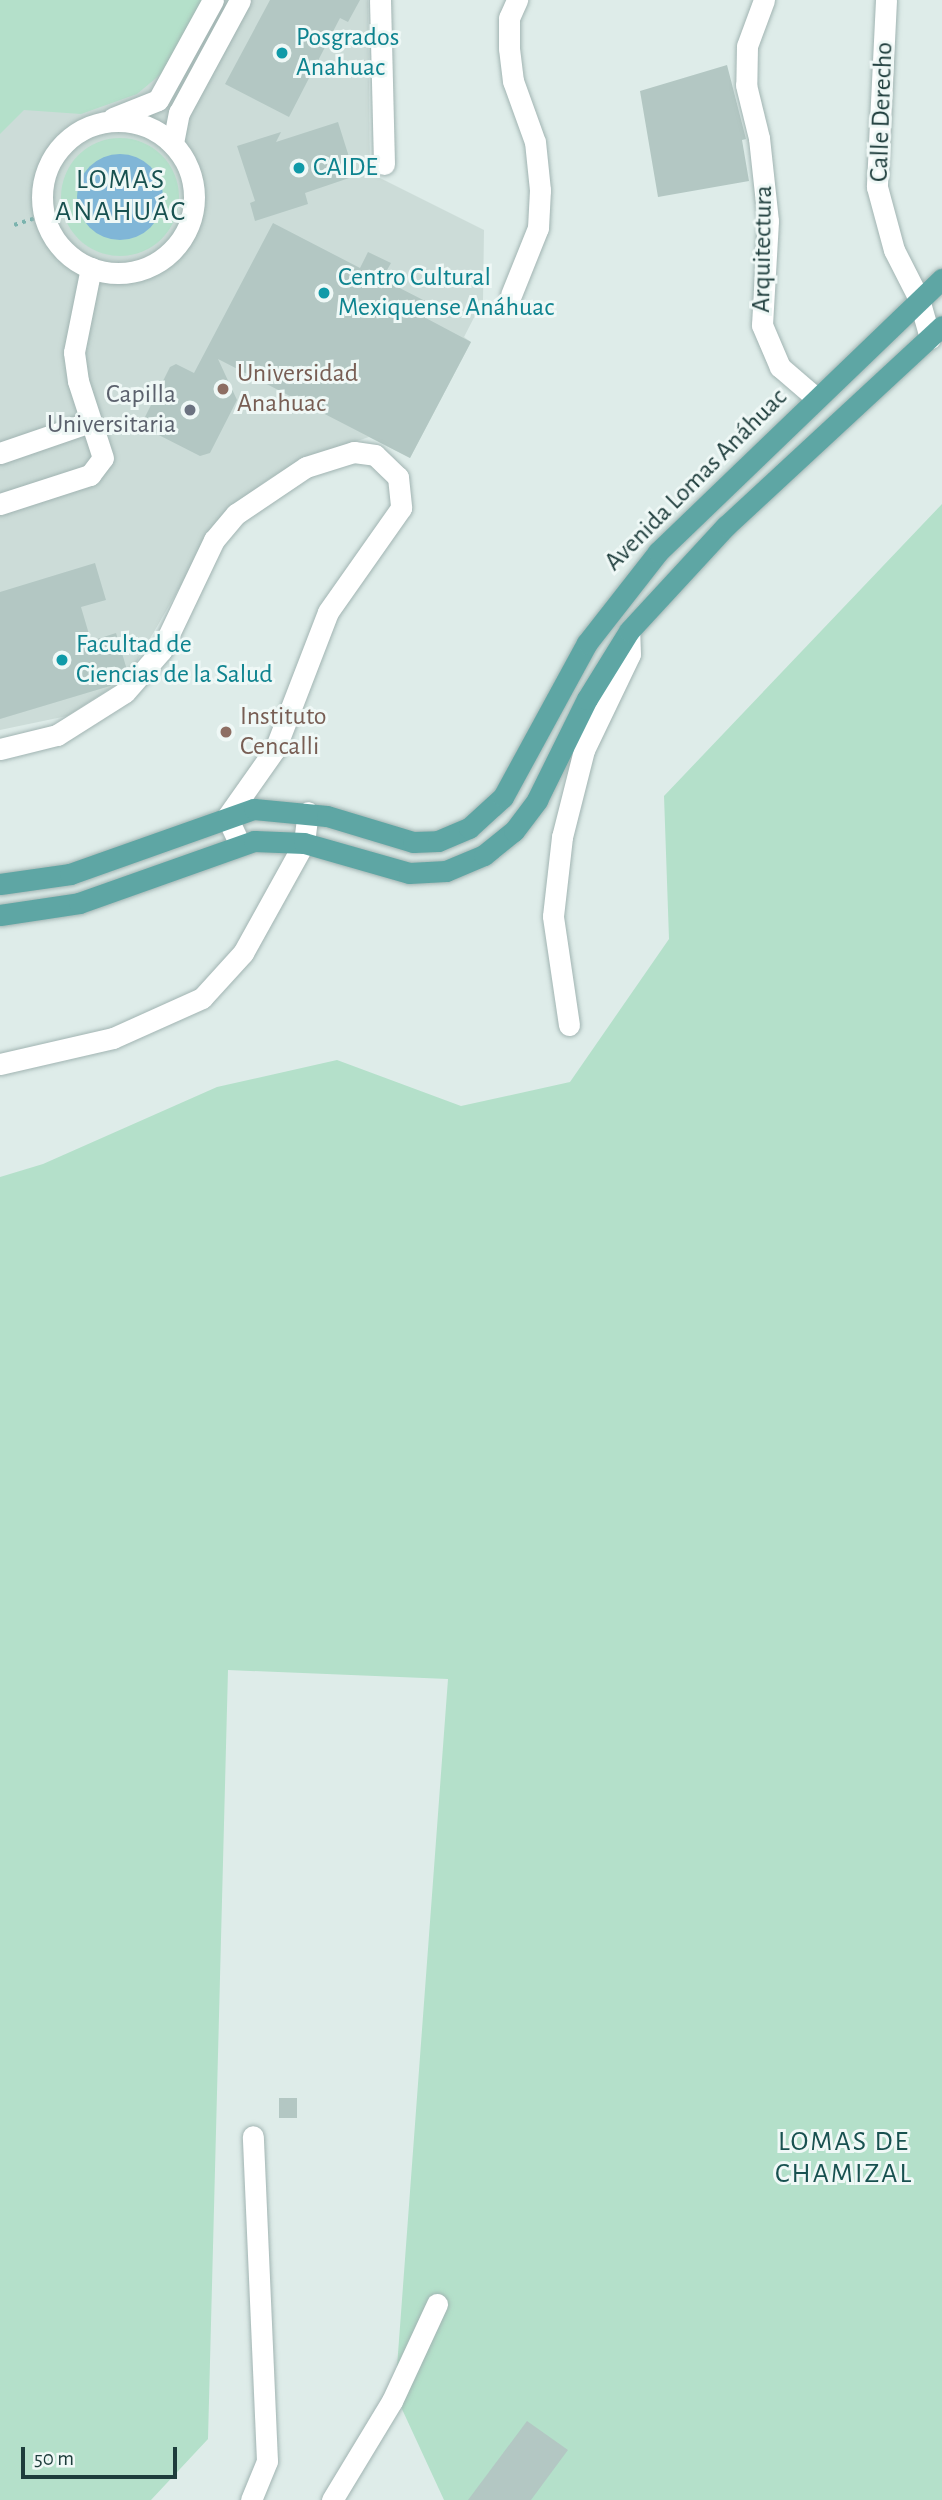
<!DOCTYPE html>
<html>
<head>
<meta charset="utf-8">
<style>
  body { margin:0 }
  #map { position:relative; width:942px; height:2500px; overflow:hidden; background:#deece9; font-family:"Alegreya Sans",sans-serif }
  div>[style] { position:absolute }
  .built>* { inset:0; background:#ccdcd8 }
  .green>* { inset:0; background:#b4e0ca }
  .round { border-radius:50% }
  .water>* { inset:0; background:#80b6d7 }
  .building>* { inset:0; background:#b3c7c3; transform-origin:0 0 }
  .path>* { height:3.5px; margin-top:-1.75px; transform-origin:0; background:repeating-linear-gradient(90deg,#7bb3ae 0 3.5px,transparent 0 8.5px) }
  .roads { filter:drop-shadow(0 0 2px #a1b4b2) drop-shadow(0 0 2px #a1b4b2) }
  .minor>* { height:21px; margin:-10.5px; padding:0 10.5px; transform-origin:10.5px; border-radius:10.5px; background:#fff }
  .minor>.ring { margin:-10.5px; padding:0; box-sizing:content-box; background:none; border:21px solid #fff; border-radius:50% }
  .major>* { height:21px; margin:-10.5px; padding:0 10.5px; transform-origin:10.5px; border-radius:10.5px; background:#5ea6a4 }
  .dots>* { width:19px; height:19px; translate:-50% -50%; box-sizing:border-box; border:4px solid #eff8f6; border-radius:50% }
  span { translate:-50% -50%; white-space:nowrap; text-align:center; line-height:1.15; -webkit-text-stroke:6px #eff8f6; paint-order:stroke }
  .culture-label { font-size:26px; color:#0d838f }
  .left { translate:0 -50%; text-align:left }
  .street-label { font-size:26px; color:#1e3d3c }
  .education-label { font-size:26px; color:#785e54 }
  .worship-label { font-size:26px; color:#5b616d }
  .right { translate:-100% -50%; text-align:right }
  .neighbourhood-label { font-size:28px; color:#185150; letter-spacing:2px }
  .scale { position:absolute; left:21px; top:2447px; width:156px; height:32px; box-sizing:border-box; border:4px solid #1e3d3c; border-top:0; padding-left:9px; font-size:21px; line-height:24px; white-space:nowrap; color:#1e3d3c; -webkit-text-stroke:5px #eff8f6; paint-order:stroke }
</style>
</head>
<body>
<div id="map">
  <div class="built">
    <i style="clip-path:polygon(0 0,368px 0,370px 173px,484px 230px,483px 300px,464px 337px,471px 342px,410px 458px,369px 437px,304px 459px,267px 480px,231px 508px,210px 535px,133px 668px,119px 683px,67px 716px,0 730px)"></i>
  </div>
  <div class="green">
    <i style="clip-path:polygon(0 0,203px 0,168px 68px,137px 94px,81px 114px,24px 110px,0 134px)"></i>
    <i class="round" style="left:61px;top:138px;width:118px;height:118px"></i>
    <i style="clip-path:polygon(942px 504px,942px 2500px,444px 2500px,395px 2394px,448px 1679px,228px 1670px,208px 2439px,151px 2500px,0 2500px,0 1177px,43px 1164px,217px 1087px,337px 1060px,461px 1106px,570px 1082px,669px 939px,664px 796px)"></i>
  </div>
  <div class="water">
    <i class="round" style="left:77px;top:154px;width:86px;height:86px"></i>
  </div>
  <div class="building">
    <i style="clip-path:polygon(270px 0,360px 0,348px 22px,340px 18px,289px 117px,225px 84px)"></i>
    <i style="clip-path:polygon(727px 65px,746px 139px,742px 140px,749px 181px,658px 197px,640px 91px)"></i>
    <i style="clip-path:polygon(338px 122px,355px 176px,305px 193px,308px 204px,255px 221px,250px 203px,255px 201px,237px 146px,281px 132px,276px 142px)"></i>
    <i style="clip-path:polygon(273px 223px,360px 268px,368px 252px,391px 263px,382px 279px,429px 303px,422px 316px,471px 342px,410px 458px,218px 359px,237px 400px,210px 453px,200px 456px,145px 428px,144px 419px,170px 367px,176px 364px,194px 373px)"></i>
    <i style="clip-path:polygon(95px 563px,106px 600px,81px 607px,91px 641px,116px 633px,127px 670px,110px 686px,0 719px,0 592px)"></i>
    <i style="left:279px;top:2098px;width:18px;height:20px"></i>
    <i style="clip-path:polygon(527px 2421px,568px 2450px,531px 2500px,468px 2500px)"></i>
  </div>
  <div class="path">
    <i style="left:14px;top:225px;width:32px;rotate:-18deg"></i>
  </div>
  <div class="roads">
    <div class="minor">
      <i style="left:380px;top:0;width:164px;rotate:88.6deg"></i>
      <i style="left:764px;top:0;width:49px;rotate:110.3deg"></i>
      <i style="left:747px;top:46px;width:39px;rotate:91deg"></i>
      <i style="left:746px;top:85px;width:55px;rotate:76.2deg"></i>
      <i style="left:759px;top:138px;width:83px;rotate:83.8deg"></i>
      <i style="left:768px;top:221px;width:104px;rotate:93.3deg"></i>
      <i style="left:762px;top:325px;width:46px;rotate:66.8deg"></i>
      <i style="left:780px;top:367px;width:48px;rotate:40.7deg"></i>
      <i style="left:886px;top:0;width:187px;rotate:92.8deg"></i>
      <i style="left:877px;top:187px;width:65px;rotate:74.9deg"></i>
      <i style="left:894px;top:250px;width:55px;rotate:63deg"></i>
      <i style="left:919px;top:299px;width:41px;rotate:74.2deg"></i>
      <i style="left:113px;top:118px;width:48px;rotate:-21.8deg"></i>
      <i style="left:158px;top:100px;width:114px;rotate:-61.2deg"></i>
      <i class="ring" style="left:42px;top:121px;width:131px;height:131px"></i>
      <i style="left:173px;top:143px;width:31px;rotate:-79deg"></i>
      <i style="left:179px;top:113px;width:128px;rotate:-61.6deg"></i>
      <i style="left:511px;top:295px;width:72px;rotate:-68.1deg"></i>
      <i style="left:538px;top:228px;width:38px;rotate:-87deg"></i>
      <i style="left:540px;top:190px;width:48px;rotate:-95.9deg"></i>
      <i style="left:535px;top:142px;width:65px;rotate:-109.8deg"></i>
      <i style="left:513px;top:81px;width:33px;rotate:-97deg"></i>
      <i style="left:509px;top:48px;width:30px;rotate:-90deg"></i>
      <i style="left:509px;top:18px;width:20px;rotate:-66deg"></i>
      <i style="left:0;top:453px;width:95px;rotate:-19deg"></i>
      <i style="left:0;top:504px;width:95px;rotate:-17.9deg"></i>
      <i style="left:90px;top:475px;width:21px;rotate:-53deg"></i>
      <i style="left:103px;top:458px;width:81px;rotate:-108deg"></i>
      <i style="left:78px;top:381px;width:29px;rotate:-98deg"></i>
      <i style="left:74px;top:352px;width:86px;rotate:-78.6deg"></i>
      <i style="left:0;top:749px;width:59px;rotate:-13.8deg"></i>
      <i style="left:57px;top:735px;width:80px;rotate:-32.3deg"></i>
      <i style="left:125px;top:692px;width:55px;rotate:-48.7deg"></i>
      <i style="left:161px;top:651px;width:123px;rotate:-64.5deg"></i>
      <i style="left:214px;top:540px;width:34px;rotate:-50deg"></i>
      <i style="left:236px;top:514px;width:84px;rotate:-33.9deg"></i>
      <i style="left:306px;top:467px;width:50px;rotate:-17.4deg"></i>
      <i style="left:354px;top:452px;width:21px;rotate:8deg"></i>
      <i style="left:375px;top:455px;width:32px;rotate:44deg"></i>
      <i style="left:398px;top:477px;width:31px;rotate:84deg"></i>
      <i style="left:401px;top:508px;width:127px;rotate:125.1deg"></i>
      <i style="left:328px;top:612px;width:147px;rotate:111.1deg"></i>
      <i style="left:275px;top:749px;width:83px;rotate:125.2deg"></i>
      <i style="left:227px;top:817px;width:29px;rotate:65deg"></i>
      <i style="left:569px;top:1025px;width:110px;rotate:-98.4deg"></i>
      <i style="left:553px;top:916px;width:80px;rotate:-83.5deg"></i>
      <i style="left:562px;top:837px;width:90px;rotate:-75.8deg"></i>
      <i style="left:584px;top:750px;width:106px;rotate:-64.4deg"></i>
      <i style="left:630px;top:654px;width:23px;rotate:-92deg"></i>
      <i style="left:0;top:1064px;width:116px;rotate:-13deg"></i>
      <i style="left:113px;top:1038px;width:98px;rotate:-24.2deg"></i>
      <i style="left:202px;top:998px;width:61px;rotate:-47.7deg"></i>
      <i style="left:243px;top:953px;width:126px;rotate:-61deg"></i>
      <i style="left:304px;top:843px;width:31px;rotate:-83deg"></i>
      <i style="left:251px;top:2500px;width:42px;rotate:-67.7deg"></i>
      <i style="left:267px;top:2461px;width:325px;rotate:-92.5deg"></i>
      <i style="left:332px;top:2500px;width:116px;rotate:-58.8deg"></i>
      <i style="left:392px;top:2401px;width:107px;rotate:-65.1deg"></i>
    </div>
    <div class="major">
      <i style="left:0;top:884px;width:71px;rotate:-8.1deg"></i>
      <i style="left:70px;top:874px;width:195px;rotate:-19.5deg"></i>
      <i style="left:254px;top:809px;width:73px;rotate:5.5deg"></i>
      <i style="left:327px;top:816px;width:90px;rotate:16.8deg"></i>
      <i style="left:413px;top:842px;width:25px;rotate:-2deg"></i>
      <i style="left:438px;top:841px;width:34px;rotate:-23deg"></i>
      <i style="left:469px;top:828px;width:46px;rotate:-42.4deg"></i>
      <i style="left:503px;top:797px;width:175px;rotate:-61.4deg"></i>
      <i style="left:587px;top:643px;width:115px;rotate:-52deg"></i>
      <i style="left:658px;top:552px;width:394px;rotate:-43.9deg"></i>
      <i style="left:0;top:915px;width:80px;rotate:-8.6deg"></i>
      <i style="left:79px;top:903px;width:186px;rotate:-19.5deg"></i>
      <i style="left:254px;top:841px;width:50px;rotate:2.3deg"></i>
      <i style="left:304px;top:843px;width:109px;rotate:15.9deg"></i>
      <i style="left:409px;top:873px;width:37px;rotate:-3deg"></i>
      <i style="left:446px;top:871px;width:41px;rotate:-22.8deg"></i>
      <i style="left:484px;top:855px;width:38px;rotate:-39deg"></i>
      <i style="left:514px;top:831px;width:39px;rotate:-53deg"></i>
      <i style="left:537px;top:800px;width:113px;rotate:-63.7deg"></i>
      <i style="left:587px;top:699px;width:80px;rotate:-58.3deg"></i>
      <i style="left:629px;top:631px;width:143px;rotate:-47.3deg"></i>
      <i style="left:726px;top:526px;width:294px;rotate:-42.8deg"></i>
    </div>
  </div>
  <div class="dots">
    <i style="left:282px;top:53px;background:#0f9aa8"></i>
    <i style="left:299px;top:168px;background:#0f9aa8"></i>
    <i style="left:324px;top:293px;background:#0f9aa8"></i>
    <i style="left:223px;top:389px;background:#8d6e63"></i>
    <i style="left:190px;top:410px;background:#6b7280"></i>
    <i style="left:62px;top:660px;background:#0f9aa8"></i>
    <i style="left:226px;top:732px;background:#8d6e63"></i>
  </div>
  <div class="culture-label">
    <span class="left" style="left:296px;top:53px">Posgrados<br>Anahuac</span>
    <span class="left" style="left:313px;top:168px">CAIDE</span>
    <span class="left" style="left:338px;top:293px">Centro Cultural<br>Mexiquense Anáhuac</span>
    <span class="left" style="left:76px;top:660px">Facultad de<br>Ciencias de la Salud</span>
  </div>
  <div class="street-label">
    <span style="left:882px;top:112px;rotate:-88deg">Calle Derecho</span>
    <span style="left:763px;top:249px;rotate:-89deg">Arquitectura</span>
    <span style="left:696px;top:480px;rotate:-45deg">Avenida Lomas Anáhuac</span>
  </div>
  <div class="education-label">
    <span class="left" style="left:237px;top:389px">Universidad<br>Anahuac</span>
    <span class="left" style="left:240px;top:732px">Instituto<br>Cencalli</span>
  </div>
  <div class="worship-label">
    <span class="right" style="left:176px;top:410px">Capilla<br>Universitaria</span>
  </div>
  <div class="neighbourhood-label">
    <span style="left:121px;top:196px">LOMAS<br>ANAHUÁC</span>
    <span style="left:844px;top:2158px">LOMAS DE<br>CHAMIZAL</span>
  </div>
  <div class="scale">50 m</div>
</div>
</body>
</html>
